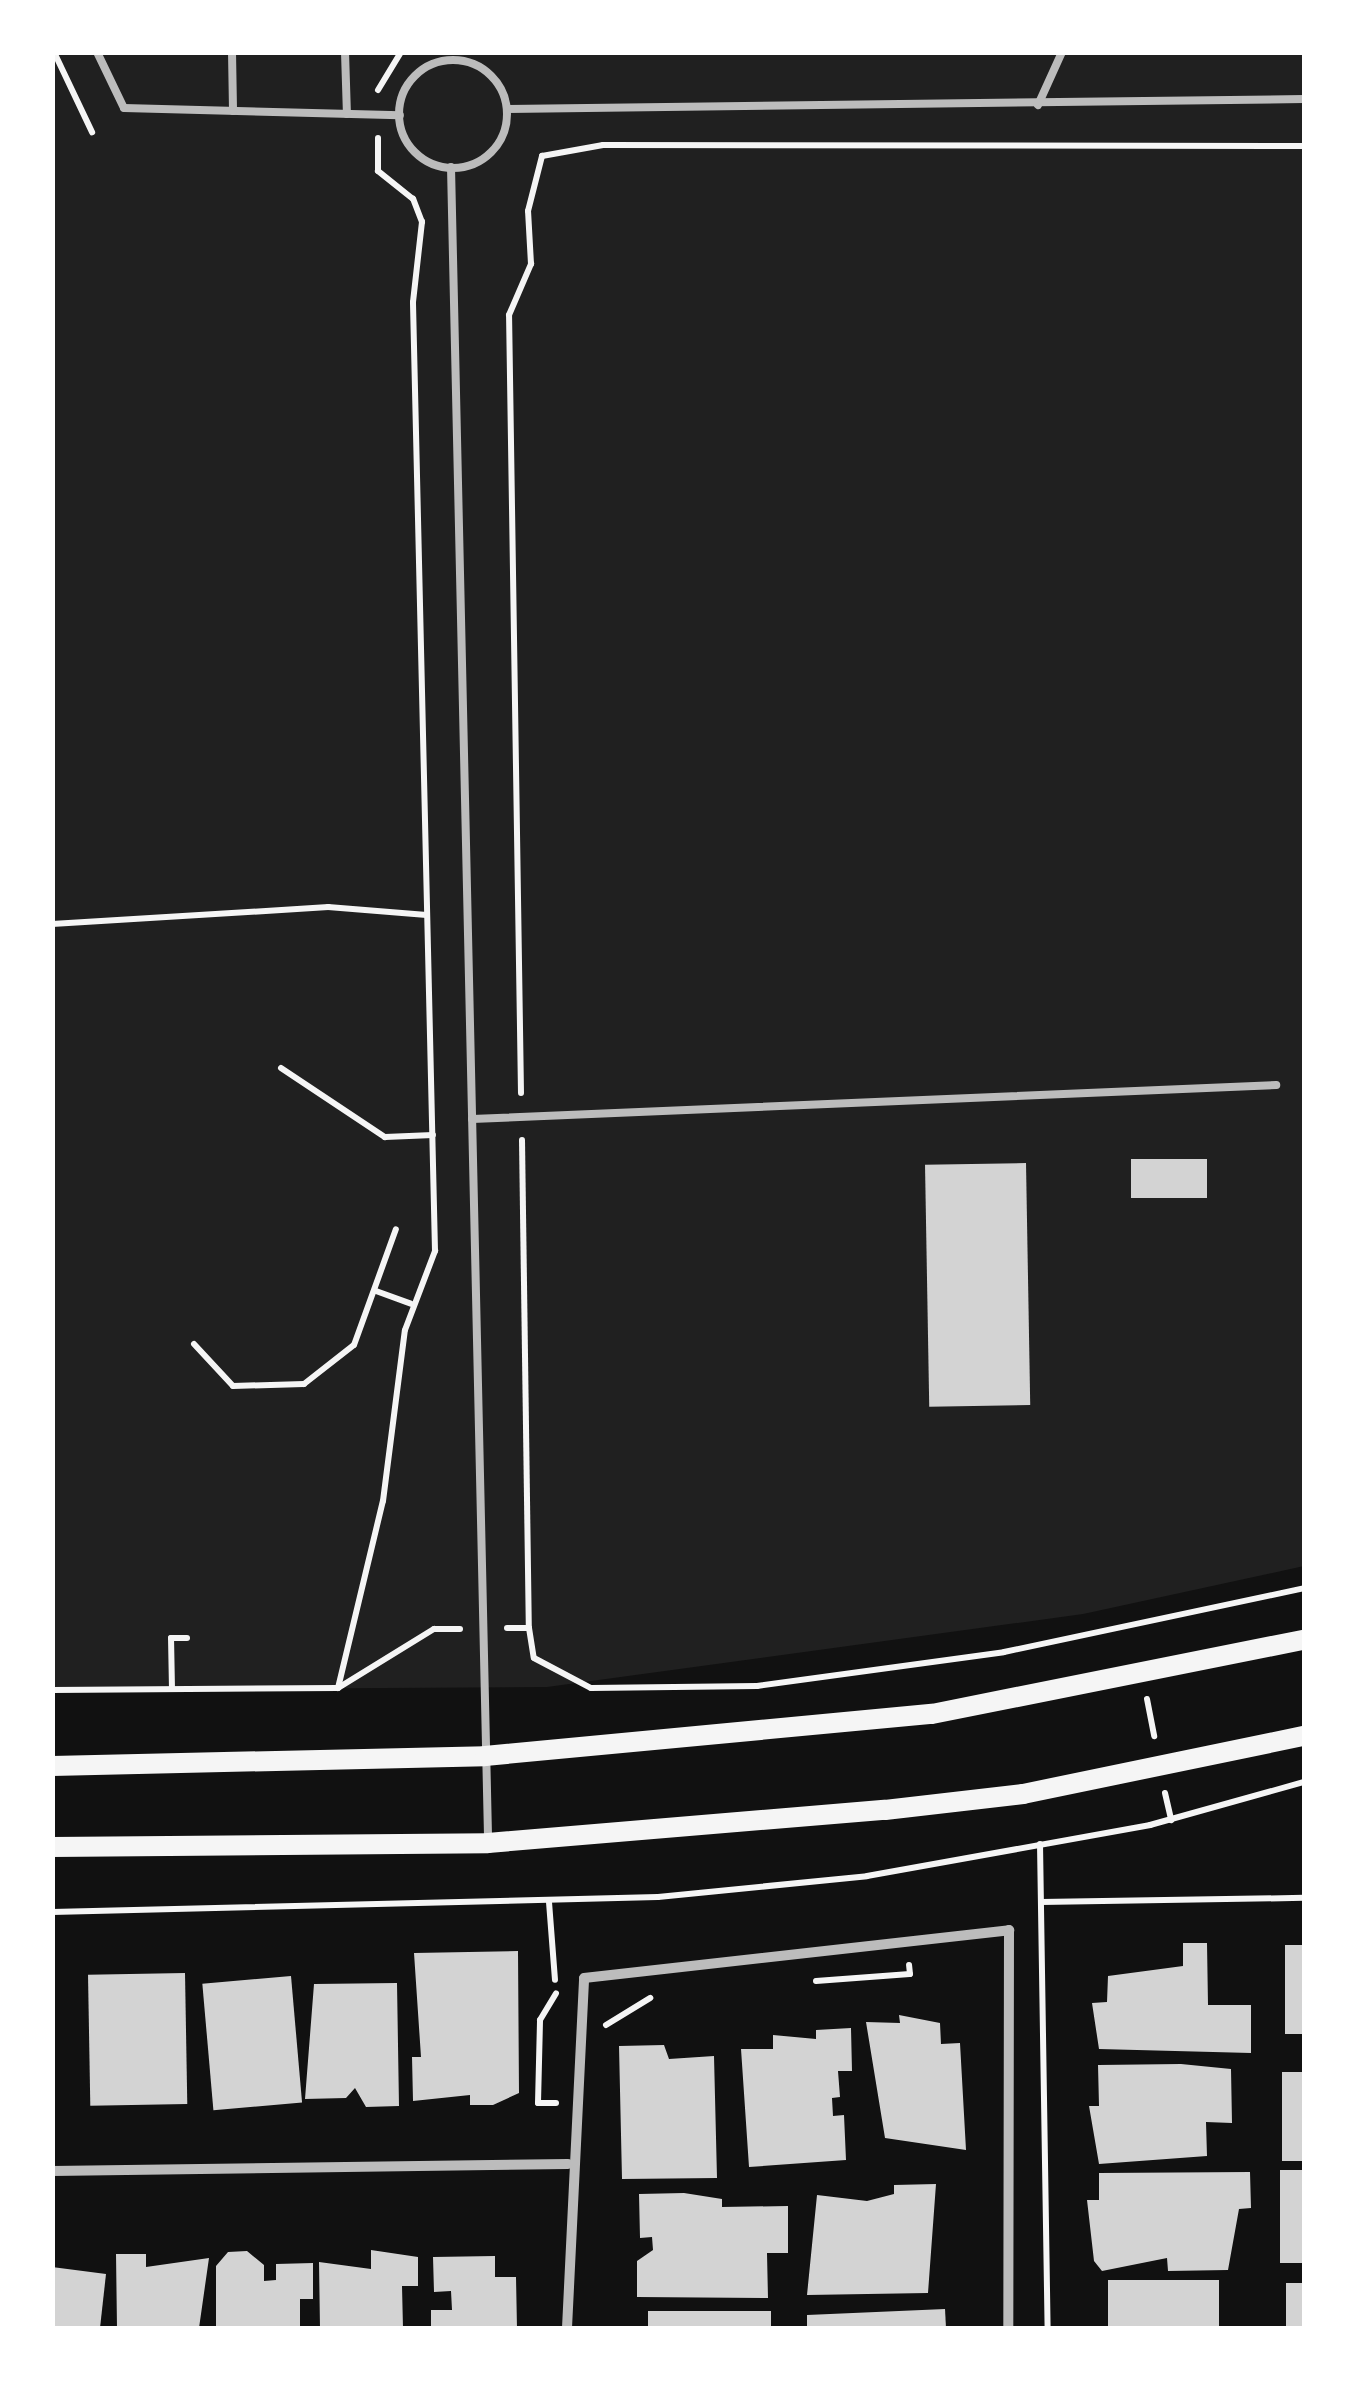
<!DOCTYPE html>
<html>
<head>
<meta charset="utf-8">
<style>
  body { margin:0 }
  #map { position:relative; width:1357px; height:2381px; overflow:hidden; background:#111; font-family:"Asap Condensed",sans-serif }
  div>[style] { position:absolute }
  .green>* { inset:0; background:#202020 }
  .building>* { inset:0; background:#d3d3d3; transform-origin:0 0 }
  .path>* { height:6px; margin:-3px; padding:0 3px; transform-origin:3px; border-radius:3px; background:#f5f5f5 }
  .service>* { height:8px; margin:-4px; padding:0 4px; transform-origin:4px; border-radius:4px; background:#bcbcbc }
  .service>.ring { margin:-4px; padding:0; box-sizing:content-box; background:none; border:8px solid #bcbcbc; border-radius:50% }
  .minor>* { height:10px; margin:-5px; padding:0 5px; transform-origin:5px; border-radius:5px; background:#bcbcbc }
  .secondary>* { height:20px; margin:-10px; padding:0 10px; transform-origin:10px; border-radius:10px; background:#f5f5f5 }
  span { translate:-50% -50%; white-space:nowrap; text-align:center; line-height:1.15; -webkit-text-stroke:8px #fff; paint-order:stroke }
  .frame { position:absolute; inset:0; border:55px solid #fff; pointer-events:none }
</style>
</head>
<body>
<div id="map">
  <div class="green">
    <i style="clip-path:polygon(52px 53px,1304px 53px,1304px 1566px,1083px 1614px,547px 1687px,53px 1690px)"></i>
  </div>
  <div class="building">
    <i style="left:1207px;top:1159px;width:39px;height:76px;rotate:90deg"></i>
    <i style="left:1026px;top:1163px;width:242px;height:101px;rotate:89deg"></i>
    <i style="clip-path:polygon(1183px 1943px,1207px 1943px,1208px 2005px,1251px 2005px,1251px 2053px,1099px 2049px,1092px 2003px,1107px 2002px,1108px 1976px,1183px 1966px)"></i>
    <i style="left:1285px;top:1945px;width:19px;height:89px"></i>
    <i style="clip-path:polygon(518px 1951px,519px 2093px,493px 2105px,470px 2105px,470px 2095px,413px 2101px,412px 2057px,421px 2057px,414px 1953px)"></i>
    <i style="left:185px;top:1973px;width:131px;height:97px;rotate:89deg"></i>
    <i style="left:291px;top:1976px;width:127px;height:89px;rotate:85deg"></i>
    <i style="clip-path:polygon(397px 1983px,399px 2106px,366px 2107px,355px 2088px,346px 2098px,305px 2099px,314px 1984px)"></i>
    <i style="clip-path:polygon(899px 2015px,940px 2023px,941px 2044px,960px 2043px,966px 2150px,885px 2138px,866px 2022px,900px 2023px)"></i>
    <i style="clip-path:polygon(851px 2028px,852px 2071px,838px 2071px,840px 2097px,832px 2098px,833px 2116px,844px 2115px,846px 2160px,749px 2167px,741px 2049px,773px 2049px,773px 2035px,816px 2039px,816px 2030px)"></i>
    <i style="clip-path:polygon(664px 2045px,669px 2059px,714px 2056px,717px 2178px,622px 2179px,619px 2046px)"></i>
    <i style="clip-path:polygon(1181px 2064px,1231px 2069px,1232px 2123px,1206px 2122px,1207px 2156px,1099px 2164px,1089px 2106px,1099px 2106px,1098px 2065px)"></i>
    <i style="left:1282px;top:2072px;width:22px;height:89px"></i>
    <i style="left:1280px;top:2170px;width:24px;height:93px"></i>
    <i style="clip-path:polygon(1250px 2172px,1251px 2208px,1239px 2209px,1228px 2270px,1168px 2271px,1167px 2258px,1102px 2271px,1094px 2261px,1087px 2200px,1099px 2200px,1099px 2173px)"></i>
    <i style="clip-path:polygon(936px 2184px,928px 2293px,807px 2295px,817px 2195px,867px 2201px,894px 2194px,894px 2185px)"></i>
    <i style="clip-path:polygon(684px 2193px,722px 2199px,722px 2207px,788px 2206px,788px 2253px,767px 2253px,768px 2298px,637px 2297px,637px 2261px,653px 2250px,652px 2237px,640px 2238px,639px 2194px)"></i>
    <i style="clip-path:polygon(371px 2250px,418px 2257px,418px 2286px,402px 2286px,403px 2328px,320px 2328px,319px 2262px,371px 2269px)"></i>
    <i style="clip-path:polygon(247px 2251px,264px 2265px,264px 2281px,276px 2280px,276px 2264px,313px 2263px,313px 2299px,300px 2299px,300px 2328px,216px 2328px,216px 2266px,228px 2252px)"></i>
    <i style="clip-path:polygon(116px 2254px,146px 2254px,146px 2267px,209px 2258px,199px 2328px,117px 2328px)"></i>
    <i style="clip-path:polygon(495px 2256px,495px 2277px,516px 2277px,517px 2328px,431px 2328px,431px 2310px,452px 2310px,451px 2291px,434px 2292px,433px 2257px)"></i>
    <i style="clip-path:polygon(52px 2267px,106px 2274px,100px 2328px,52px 2328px)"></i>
    <i style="left:1219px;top:2280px;width:48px;height:111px;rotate:90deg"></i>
    <i style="left:1286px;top:2283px;width:18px;height:45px"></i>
    <i style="clip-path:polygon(945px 2309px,946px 2328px,807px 2328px,807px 2315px)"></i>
    <i style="left:771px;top:2311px;width:17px;height:123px;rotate:90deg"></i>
  </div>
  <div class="path">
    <i style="left:54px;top:52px;width:89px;rotate:64.6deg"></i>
    <i style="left:378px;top:90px;width:44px;rotate:-58.8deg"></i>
    <i style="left:52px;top:924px;width:277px;rotate:-3.5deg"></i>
    <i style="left:328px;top:907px;width:99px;rotate:4.6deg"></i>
    <i style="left:281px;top:1068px;width:125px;rotate:33.6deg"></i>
    <i style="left:385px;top:1137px;width:48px;rotate:-2.4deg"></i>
    <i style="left:521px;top:1093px;width:778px;rotate:-90.88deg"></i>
    <i style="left:509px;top:315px;width:56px;rotate:-66.7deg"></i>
    <i style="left:531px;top:264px;width:53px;rotate:-93.2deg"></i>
    <i style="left:528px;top:211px;width:57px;rotate:-75.7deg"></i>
    <i style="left:542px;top:156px;width:62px;rotate:-10.2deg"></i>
    <i style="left:603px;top:145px;width:701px;rotate:0.08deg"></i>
    <i style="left:522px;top:1140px;width:488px;rotate:89.2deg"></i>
    <i style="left:376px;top:1291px;width:37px;rotate:20deg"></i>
    <i style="left:194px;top:1344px;width:57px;rotate:47.1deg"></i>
    <i style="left:233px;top:1386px;width:71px;rotate:-1.6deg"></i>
    <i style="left:304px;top:1384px;width:63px;rotate:-38deg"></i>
    <i style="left:354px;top:1345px;width:123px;rotate:-70.1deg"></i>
    <i style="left:507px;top:1628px;width:22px"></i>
    <i style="left:529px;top:1628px;width:30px;rotate:81deg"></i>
    <i style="left:534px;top:1658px;width:64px;rotate:27.8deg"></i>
    <i style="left:591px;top:1688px;width:166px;rotate:-0.7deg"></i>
    <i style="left:757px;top:1686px;width:249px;rotate:-7.8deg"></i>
    <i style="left:1004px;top:1652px;width:307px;rotate:-12deg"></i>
    <i style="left:338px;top:1688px;width:192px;rotate:-76.5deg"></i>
    <i style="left:383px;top:1501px;width:172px;rotate:-82.7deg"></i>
    <i style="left:405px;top:1330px;width:85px;rotate:-69.2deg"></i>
    <i style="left:435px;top:1251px;width:949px;rotate:-91.33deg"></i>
    <i style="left:413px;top:302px;width:81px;rotate:-83.6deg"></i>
    <i style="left:422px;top:222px;width:25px;rotate:-111deg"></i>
    <i style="left:413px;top:199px;width:45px;rotate:-141.3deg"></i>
    <i style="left:378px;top:171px;width:33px;rotate:-90deg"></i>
    <i style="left:172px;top:1689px;width:51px;rotate:-91.1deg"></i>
    <i style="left:171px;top:1638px;width:16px"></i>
    <i style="left:52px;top:1690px;width:286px;rotate:-0.4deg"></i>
    <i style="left:338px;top:1688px;width:113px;rotate:-31.6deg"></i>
    <i style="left:434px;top:1629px;width:26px"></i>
    <i style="left:1147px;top:1699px;width:38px;rotate:79deg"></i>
    <i style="left:1165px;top:1793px;width:28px;rotate:77deg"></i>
    <i style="left:1040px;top:1844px;width:484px;rotate:89.1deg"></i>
    <i style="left:549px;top:1902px;width:78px;rotate:85.6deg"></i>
    <i style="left:1041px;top:1902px;width:263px;rotate:-0.9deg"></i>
    <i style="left:52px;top:1912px;width:606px;rotate:-1.42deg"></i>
    <i style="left:658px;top:1897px;width:210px;rotate:-5.7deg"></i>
    <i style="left:867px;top:1876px;width:288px;rotate:-10.2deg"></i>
    <i style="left:1150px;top:1825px;width:160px;rotate:-15.6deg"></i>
    <i style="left:816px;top:1981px;width:94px;rotate:-4.3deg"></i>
    <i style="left:910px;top:1974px;width:9px;rotate:-96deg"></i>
    <i style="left:606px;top:2025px;width:52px;rotate:-31.5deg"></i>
    <i style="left:556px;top:2103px;width:18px;rotate:180deg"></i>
    <i style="left:538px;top:2103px;width:83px;rotate:-88.6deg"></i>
    <i style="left:540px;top:2020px;width:31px;rotate:-59deg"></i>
  </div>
  <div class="service">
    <i style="left:97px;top:52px;width:62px;rotate:64.3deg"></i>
    <i style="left:124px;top:108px;width:276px;rotate:1.5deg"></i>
    <i style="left:232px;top:52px;width:59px;rotate:89deg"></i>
    <i style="left:345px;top:52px;width:62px;rotate:88.2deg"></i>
    <i class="ring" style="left:399px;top:60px;width:100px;height:100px"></i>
    <i style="left:1038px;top:105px;width:58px;rotate:-65.6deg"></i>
    <i style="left:508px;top:109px;width:796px;rotate:-0.72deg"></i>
    <i style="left:451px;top:167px;width:1675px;rotate:88.73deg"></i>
    <i style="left:472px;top:1119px;width:805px;rotate:-2.42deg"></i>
  </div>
  <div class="minor">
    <i style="left:52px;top:2171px;width:516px;rotate:-0.78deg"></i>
    <i style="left:567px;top:2328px;width:350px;rotate:-87.2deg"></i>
    <i style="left:584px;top:1978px;width:428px;rotate:-6.4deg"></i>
    <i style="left:1009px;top:1930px;width:398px;rotate:90.1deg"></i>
  </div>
  <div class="secondary">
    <i style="left:52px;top:1766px;width:433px;rotate:-1.3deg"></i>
    <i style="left:485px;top:1756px;width:449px;rotate:-5.4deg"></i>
    <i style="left:932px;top:1714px;width:379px;rotate:-11.3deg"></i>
    <i style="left:52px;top:1847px;width:436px;rotate:-0.5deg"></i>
    <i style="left:488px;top:1843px;width:398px;rotate:-4.8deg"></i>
    <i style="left:885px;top:1810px;width:139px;rotate:-6.6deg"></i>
    <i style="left:1023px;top:1794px;width:287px;rotate:-11.7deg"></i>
  </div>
  <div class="frame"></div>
</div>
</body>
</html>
